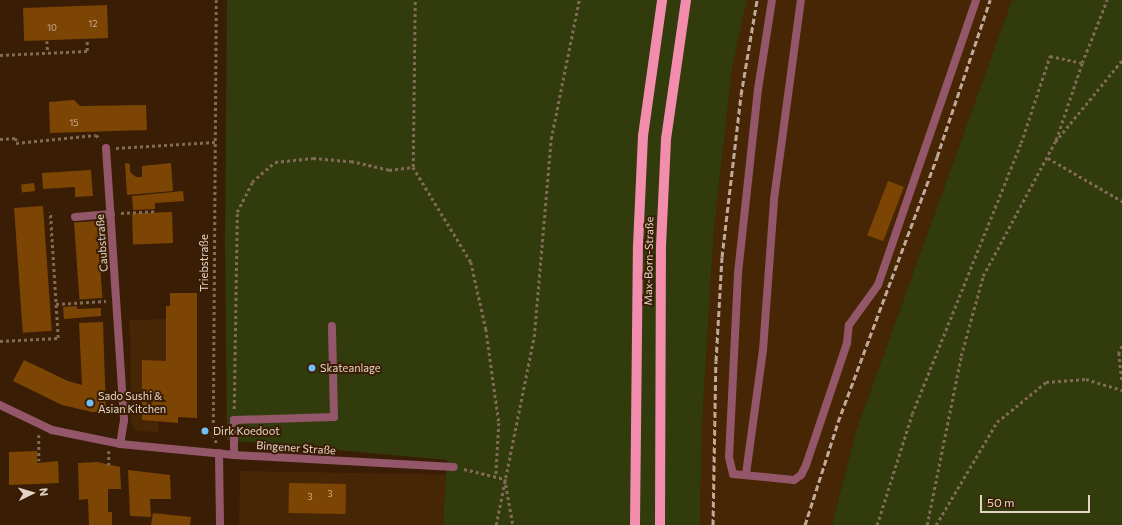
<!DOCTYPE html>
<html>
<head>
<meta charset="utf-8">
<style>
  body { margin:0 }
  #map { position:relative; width:1122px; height:525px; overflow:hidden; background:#391e05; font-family:Commissioner,sans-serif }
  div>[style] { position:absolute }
  .built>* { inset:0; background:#472605; transform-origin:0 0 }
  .green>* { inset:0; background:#313b0c }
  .building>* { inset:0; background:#7d4504; transform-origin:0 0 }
  .path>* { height:2.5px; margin-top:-1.25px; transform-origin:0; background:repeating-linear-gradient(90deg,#816a56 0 3px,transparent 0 6px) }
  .service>* { height:8px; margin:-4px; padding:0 4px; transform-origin:4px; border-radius:4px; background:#945669 }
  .minor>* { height:8px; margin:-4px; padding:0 4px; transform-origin:4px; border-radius:4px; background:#945669 }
  .primary>* { height:10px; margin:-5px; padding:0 5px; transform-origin:5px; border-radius:5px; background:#f38dad }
  .rail>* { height:3px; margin-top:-1.5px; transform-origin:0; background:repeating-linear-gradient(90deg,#beaa9a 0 6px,transparent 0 9px) }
  .dots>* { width:11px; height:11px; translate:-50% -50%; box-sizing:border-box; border:2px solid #391e05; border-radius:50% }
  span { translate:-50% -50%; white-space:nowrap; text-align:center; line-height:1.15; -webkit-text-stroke:4px #391e05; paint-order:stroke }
  .number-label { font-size:9px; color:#cbb095 }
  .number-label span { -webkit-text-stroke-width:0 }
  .street-label { font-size:11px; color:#e5d3c5 }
  .poi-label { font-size:11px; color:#e5d3c5 }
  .left { translate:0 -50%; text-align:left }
  .north { position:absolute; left:12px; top:473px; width:40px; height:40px; -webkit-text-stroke:3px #391e05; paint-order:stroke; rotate:85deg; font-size:11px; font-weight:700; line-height:16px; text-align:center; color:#e5d3c5 }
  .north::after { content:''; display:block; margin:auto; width:14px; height:18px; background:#e5d3c5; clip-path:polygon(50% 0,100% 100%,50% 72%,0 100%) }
  .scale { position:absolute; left:980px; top:495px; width:110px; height:18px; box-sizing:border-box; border:2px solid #e5d3c5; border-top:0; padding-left:5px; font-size:12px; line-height:14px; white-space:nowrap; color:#e5d3c5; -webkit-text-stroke:3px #391e05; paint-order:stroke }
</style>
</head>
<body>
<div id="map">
  <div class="built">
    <i style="clip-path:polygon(747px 0,1012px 0,856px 431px,832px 525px,700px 525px,702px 426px,714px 229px,732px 69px)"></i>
    <i style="clip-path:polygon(166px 319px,166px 417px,158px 421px,158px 432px,137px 431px,131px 424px,130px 320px)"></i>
    <i style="left:240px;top:471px;width:206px;height:54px;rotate:1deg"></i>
  </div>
  <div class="green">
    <i style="clip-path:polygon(227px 0,747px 0,732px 69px,714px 229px,702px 426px,700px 525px,443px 525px,447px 460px,227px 440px,225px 242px)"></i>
    <i style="clip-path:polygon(1012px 0,1122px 0,1122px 525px,832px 525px,856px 431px)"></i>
  </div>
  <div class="building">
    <i style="left:107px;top:5px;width:33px;height:84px;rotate:88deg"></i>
    <i style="clip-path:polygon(74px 100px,80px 106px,146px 105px,147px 130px,50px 133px,49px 102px)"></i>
    <i style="clip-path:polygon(125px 163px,130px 164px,130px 172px,136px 177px,142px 177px,142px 166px,171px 163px,173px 191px,127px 195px)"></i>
    <i style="clip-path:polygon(91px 170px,93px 196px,75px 197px,75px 187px,43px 189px,42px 173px)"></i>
    <i style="left:888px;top:181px;width:17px;height:58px;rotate:21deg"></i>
    <i style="left:34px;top:183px;width:8px;height:13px;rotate:83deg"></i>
    <i style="clip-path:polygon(183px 191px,184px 201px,155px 203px,155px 209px,133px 210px,132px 196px)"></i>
    <i style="left:43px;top:206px;width:125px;height:29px;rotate:86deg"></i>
    <i style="left:172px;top:212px;width:31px;height:40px;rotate:88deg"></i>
    <i style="left:97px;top:221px;width:77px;height:23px;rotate:86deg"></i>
    <i style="clip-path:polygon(170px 293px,197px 293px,197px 418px,178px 417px,178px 423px,142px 420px,142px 360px,166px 361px,166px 306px,170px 306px)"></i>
    <i style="clip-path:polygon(77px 306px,77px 309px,101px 308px,101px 316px,64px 319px,63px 307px)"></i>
    <i style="clip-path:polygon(103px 322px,106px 412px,92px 412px,62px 405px,13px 381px,24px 360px,68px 381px,82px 385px,79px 323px)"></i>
    <i style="clip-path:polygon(37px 451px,37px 463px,58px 461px,59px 483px,9px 485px,9px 452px)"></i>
    <i style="clip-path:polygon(97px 462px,120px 467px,121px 489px,108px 489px,108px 512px,112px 512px,112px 525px,89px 525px,88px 499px,79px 500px,78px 463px)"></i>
    <i style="clip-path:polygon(128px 470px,170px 475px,171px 499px,150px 499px,151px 517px,130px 516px)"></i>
    <i style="left:289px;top:483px;width:57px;height:30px;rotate:1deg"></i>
    <i style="clip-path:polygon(153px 513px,191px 517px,190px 525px,151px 525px)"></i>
  </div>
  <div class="path">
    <i style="left:47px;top:41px;width:12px;rotate:85deg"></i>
    <i style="left:0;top:55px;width:87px;rotate:-2.6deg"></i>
    <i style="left:87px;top:51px;width:12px;rotate:-90deg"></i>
    <i style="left:0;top:139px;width:16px;rotate:-4deg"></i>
    <i style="left:16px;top:138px;width:5px;rotate:90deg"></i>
    <i style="left:16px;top:143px;width:80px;rotate:-5.7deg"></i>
    <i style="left:96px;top:135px;width:6px;rotate:45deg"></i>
    <i style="left:1056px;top:140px;width:81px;rotate:-71.3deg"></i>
    <i style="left:1082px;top:63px;width:68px;rotate:-68.4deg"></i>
    <i style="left:116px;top:148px;width:99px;rotate:-3.5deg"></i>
    <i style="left:1048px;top:158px;width:86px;rotate:30.2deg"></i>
    <i style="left:413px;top:167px;width:111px;rotate:58.6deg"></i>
    <i style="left:471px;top:262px;width:69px;rotate:77.4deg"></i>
    <i style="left:486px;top:329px;width:95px;rotate:82.1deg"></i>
    <i style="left:499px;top:423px;width:54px;rotate:93.2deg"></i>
    <i style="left:121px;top:213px;width:33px;rotate:-3deg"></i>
    <i style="left:56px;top:304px;width:50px;rotate:-3.4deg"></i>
    <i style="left:0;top:341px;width:58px;rotate:-3deg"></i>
    <i style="left:58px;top:338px;width:126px;rotate:-93.6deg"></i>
    <i style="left:1122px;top:346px;width:8px;rotate:113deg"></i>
    <i style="left:1119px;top:353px;width:28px;rotate:84deg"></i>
    <i style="left:234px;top:409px;width:197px;rotate:-89.1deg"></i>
    <i style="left:237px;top:212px;width:34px;rotate:-63deg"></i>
    <i style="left:252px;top:182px;width:30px;rotate:-41deg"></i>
    <i style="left:275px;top:162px;width:38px;rotate:-6deg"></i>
    <i style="left:313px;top:158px;width:38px;rotate:5deg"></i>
    <i style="left:351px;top:161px;width:39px;rotate:13deg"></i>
    <i style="left:389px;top:170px;width:24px;rotate:-7deg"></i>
    <i style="left:413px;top:167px;width:167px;rotate:-89.3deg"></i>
    <i style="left:39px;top:435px;width:26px;rotate:90deg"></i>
    <i style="left:216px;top:443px;width:9px;rotate:-111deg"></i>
    <i style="left:213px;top:435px;width:435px;rotate:-89.6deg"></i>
    <i style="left:109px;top:451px;width:14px;rotate:90deg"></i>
    <i style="left:464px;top:469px;width:42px;rotate:13.7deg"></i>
    <i style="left:505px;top:479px;width:47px;rotate:80.1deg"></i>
    <i style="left:496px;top:525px;width:192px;rotate:-78.6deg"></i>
    <i style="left:534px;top:337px;width:199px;rotate:-85.1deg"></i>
    <i style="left:551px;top:139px;width:142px;rotate:-78.6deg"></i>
    <i style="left:877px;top:525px;width:116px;rotate:-72.5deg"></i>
    <i style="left:912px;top:414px;width:292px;rotate:-68.1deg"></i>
    <i style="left:1021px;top:143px;width:92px;rotate:-71.6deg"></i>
    <i style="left:1050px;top:56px;width:33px;rotate:12deg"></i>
    <i style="left:927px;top:525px;width:172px;rotate:-78.6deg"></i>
    <i style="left:961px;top:356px;width:83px;rotate:-74.6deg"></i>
    <i style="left:983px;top:276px;width:152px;rotate:-61.8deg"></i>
    <i style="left:1055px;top:142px;width:106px;rotate:-50.7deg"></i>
    <i style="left:936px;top:525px;width:120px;rotate:-59.4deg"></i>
    <i style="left:997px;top:422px;width:63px;rotate:-39.2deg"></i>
    <i style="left:1046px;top:382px;width:40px;rotate:-4.3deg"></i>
    <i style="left:1086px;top:379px;width:38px;rotate:17deg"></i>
  </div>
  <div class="service">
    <i style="left:772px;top:0;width:90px;rotate:98.9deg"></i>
    <i style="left:758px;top:89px;width:186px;rotate:96.2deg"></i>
    <i style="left:738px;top:274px;width:183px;rotate:92.8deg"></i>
    <i style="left:729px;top:457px;width:17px;rotate:77deg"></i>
    <i style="left:733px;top:474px;width:61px;rotate:5.6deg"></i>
    <i style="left:794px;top:480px;width:9px;rotate:-36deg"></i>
    <i style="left:801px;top:475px;width:11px;rotate:-63deg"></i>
    <i style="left:806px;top:465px;width:129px;rotate:-71.4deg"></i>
    <i style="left:847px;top:343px;width:18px;rotate:-84deg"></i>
    <i style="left:849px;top:325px;width:49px;rotate:-54.1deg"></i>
    <i style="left:878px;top:285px;width:301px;rotate:-71deg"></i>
    <i style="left:75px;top:217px;width:36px;rotate:-5deg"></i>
    <i style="left:234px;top:455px;width:35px;rotate:-90deg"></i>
    <i style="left:234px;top:420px;width:100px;rotate:-1.7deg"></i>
    <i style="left:334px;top:417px;width:91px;rotate:-91.3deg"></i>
    <i style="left:746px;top:474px;width:125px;rotate:-82.2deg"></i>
    <i style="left:763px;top:350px;width:151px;rotate:-85.8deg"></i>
    <i style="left:774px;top:199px;width:201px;rotate:-82.3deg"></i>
  </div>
  <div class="minor">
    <i style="left:106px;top:148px;width:273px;rotate:86.2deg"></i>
    <i style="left:124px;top:420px;width:24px;rotate:99deg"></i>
    <i style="left:0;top:405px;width:58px;rotate:25.7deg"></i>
    <i style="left:52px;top:430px;width:69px;rotate:11.6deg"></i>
    <i style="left:120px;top:444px;width:115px;rotate:5.5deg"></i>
    <i style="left:234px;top:455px;width:220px;rotate:3.1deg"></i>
    <i style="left:219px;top:453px;width:72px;rotate:89.2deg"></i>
  </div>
  <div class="primary">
    <i style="left:635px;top:525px;width:279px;rotate:-89.4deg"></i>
    <i style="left:638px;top:246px;width:110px;rotate:-87.4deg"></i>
    <i style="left:643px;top:136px;width:137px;rotate:-82deg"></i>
    <i style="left:660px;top:525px;width:279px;rotate:-89.8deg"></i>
    <i style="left:661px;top:246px;width:107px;rotate:-87.3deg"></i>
    <i style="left:666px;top:139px;width:140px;rotate:-81.8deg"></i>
  </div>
  <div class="rail">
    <i style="left:713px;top:525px;width:164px;rotate:-89deg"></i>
    <i style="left:716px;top:361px;width:104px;rotate:-86.7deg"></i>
    <i style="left:722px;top:257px;width:163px;rotate:-83.3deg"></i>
    <i style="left:741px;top:95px;width:96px;rotate:-80.4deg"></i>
    <i style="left:805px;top:525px;width:108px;rotate:-72.2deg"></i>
    <i style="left:838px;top:422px;width:283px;rotate:-69.5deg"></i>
    <i style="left:937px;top:157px;width:166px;rotate:-71.3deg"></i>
  </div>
  <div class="dots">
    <i style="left:312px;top:368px;background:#74c0f6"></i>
    <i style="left:90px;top:403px;background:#74c0f6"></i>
    <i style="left:205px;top:431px;background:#74c0f6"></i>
  </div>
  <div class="number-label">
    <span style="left:93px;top:24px">12</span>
    <span style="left:52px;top:28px">10</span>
    <span style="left:74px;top:123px">15</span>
    <span style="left:330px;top:494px">3</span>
    <span style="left:310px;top:497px">3</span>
  </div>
  <div class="street-label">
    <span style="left:102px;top:243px;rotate:-94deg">Caubstraße</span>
    <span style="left:649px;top:261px;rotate:-89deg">Max-Born-Straße</span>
    <span style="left:204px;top:263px;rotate:-90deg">Triebstraße</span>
    <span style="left:296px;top:448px;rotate:4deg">Bingener Straße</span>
  </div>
  <div class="poi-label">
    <span class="left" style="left:320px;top:368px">Skateanlage</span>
    <span class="left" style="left:98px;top:403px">Sado Sushi &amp;<br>Asian Kitchen</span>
    <span class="left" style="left:213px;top:431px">Dirk Koedoot</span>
  </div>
  <div class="north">N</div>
  <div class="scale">50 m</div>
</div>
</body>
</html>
